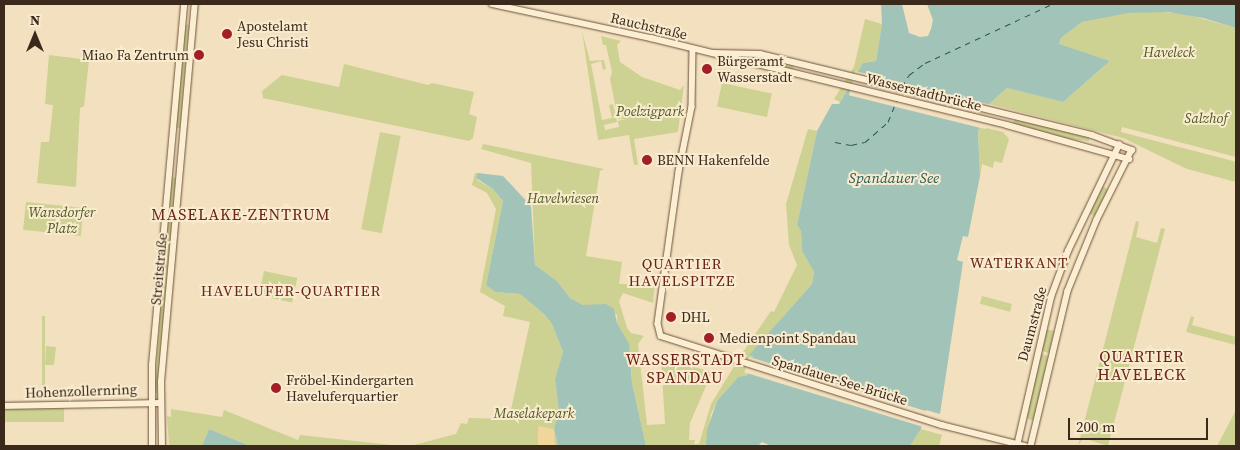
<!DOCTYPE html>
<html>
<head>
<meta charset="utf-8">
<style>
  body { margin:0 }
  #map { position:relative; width:1240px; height:450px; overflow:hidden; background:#f2e0bf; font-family:"Source Serif 4",serif }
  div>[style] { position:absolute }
  .green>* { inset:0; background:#cdd192; transform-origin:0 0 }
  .sand>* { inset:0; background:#f1d699 }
  .water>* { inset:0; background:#a2c4b8 }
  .pier>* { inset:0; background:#f2e0bf; transform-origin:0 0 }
  .ferry>* { height:1px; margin-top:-0.5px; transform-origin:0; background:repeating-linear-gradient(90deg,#295c56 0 6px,transparent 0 11px) }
  .roads { filter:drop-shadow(0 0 1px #6f5139) drop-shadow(0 0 1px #6f5139) }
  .secondary>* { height:5.5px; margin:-2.75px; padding:0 2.75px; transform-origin:2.75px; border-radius:2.75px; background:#fceed3 }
  .dots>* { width:14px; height:14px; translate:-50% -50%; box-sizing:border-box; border:2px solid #f9ebcf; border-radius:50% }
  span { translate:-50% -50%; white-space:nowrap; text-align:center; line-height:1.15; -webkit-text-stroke:4px #f9ebcf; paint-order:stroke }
  .poi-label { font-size:14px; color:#3b291b }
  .left { translate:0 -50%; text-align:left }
  .right { translate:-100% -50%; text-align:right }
  .street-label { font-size:14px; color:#3b291b }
  .park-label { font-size:14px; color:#4e5920; font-style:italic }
  .water-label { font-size:15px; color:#295c56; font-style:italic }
  .neighbourhood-label { font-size:15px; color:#6c2416; letter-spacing:1px }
  .quarter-label { font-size:16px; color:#6c2416; letter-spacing:1px }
  .frame { position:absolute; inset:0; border:5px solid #3b291b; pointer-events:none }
  .north { position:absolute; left:10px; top:10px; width:50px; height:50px; -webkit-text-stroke:4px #f9ebcf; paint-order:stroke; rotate:0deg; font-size:14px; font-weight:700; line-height:20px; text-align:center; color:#3b291b }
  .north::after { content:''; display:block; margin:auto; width:18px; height:22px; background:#3b291b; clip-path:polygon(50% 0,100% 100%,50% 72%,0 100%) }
  .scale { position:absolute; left:1068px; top:418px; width:140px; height:22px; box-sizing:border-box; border:2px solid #3b291b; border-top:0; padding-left:6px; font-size:15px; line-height:18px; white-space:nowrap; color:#3b291b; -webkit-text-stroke:4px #f9ebcf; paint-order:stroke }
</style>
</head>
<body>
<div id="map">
  <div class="green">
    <i style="clip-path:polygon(1152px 11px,1185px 14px,1236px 28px,1236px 157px,1122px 127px,1121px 132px,1233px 161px,1236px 163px,1236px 182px,1187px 169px,1123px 138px,989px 104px,1007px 88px,1063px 102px,1110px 61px,1062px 46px,1059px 44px,1061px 38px,1082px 22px,1116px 14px)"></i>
    <i style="clip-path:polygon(865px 19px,882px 24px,876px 61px,863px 63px,840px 102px,834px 99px,854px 67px)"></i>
    <i style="clip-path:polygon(185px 24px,189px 25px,180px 128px,175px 128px)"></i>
    <i style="clip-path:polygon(582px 31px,590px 61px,604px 60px,606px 69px,603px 70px,601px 61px,591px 64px,602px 120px,612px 118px,609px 105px,613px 104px,617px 122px,604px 125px,605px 130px,619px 127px,618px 121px,626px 119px,618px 119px,610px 79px,612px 72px,606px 45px,603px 45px,601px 36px,621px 41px,617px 45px,620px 62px,642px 77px,680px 90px,684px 85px,678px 132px,634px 139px,638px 165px,634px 165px,629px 135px,598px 140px)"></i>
    <i style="clip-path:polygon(49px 55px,89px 60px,84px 106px,80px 108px,76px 187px,37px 183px,41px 142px,49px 142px,53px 105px,45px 104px)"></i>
    <i style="left:753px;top:55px;width:42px;height:7px;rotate:12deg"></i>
    <i style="clip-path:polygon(344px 64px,428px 85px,432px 83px,474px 92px,469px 114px,477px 117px,473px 138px,469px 141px,263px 98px,262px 91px,282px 75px,339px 87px)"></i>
    <i style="left:722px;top:83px;width:51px;height:24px;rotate:12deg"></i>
    <i style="clip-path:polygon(1015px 119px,1089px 136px,1089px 141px,1068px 139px,1012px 124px)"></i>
    <i style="clip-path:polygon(978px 126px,1003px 132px,1009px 139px,1002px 163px,994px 161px,993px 168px,982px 164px,980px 176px)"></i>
    <i style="clip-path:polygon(808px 129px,817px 131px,797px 225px,801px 231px,802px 251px,814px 272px,812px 284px,750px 354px,753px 356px,746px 375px,738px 377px,717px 401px,711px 414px,706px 446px,646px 446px,632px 383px,630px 352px,617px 323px,617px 315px,606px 305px,583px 305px,570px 298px,557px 281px,535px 265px,531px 163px,481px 149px,483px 144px,604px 169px,600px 171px,586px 256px,622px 262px,619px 284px,655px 284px,653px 303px,623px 293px,619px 301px,627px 328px,631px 333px,644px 336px,638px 344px,647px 425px,665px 424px,661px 358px,712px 372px,690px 423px,689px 440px,695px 440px,694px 444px,699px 444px,711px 404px,741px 355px,771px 311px,774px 312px,797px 265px,789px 245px,786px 204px)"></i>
    <i style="left:380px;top:132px;width:21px;height:99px;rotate:11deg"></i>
    <i style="clip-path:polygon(475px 173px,478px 173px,477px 180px,493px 189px,503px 201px,486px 285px,495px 292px,520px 294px,544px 314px,552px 324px,563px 352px,555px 379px,559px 411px,554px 430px,558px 446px,410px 446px,456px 434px,461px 423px,467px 424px,469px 418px,509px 419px,530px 322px,503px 316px,505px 306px,480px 292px,496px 209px,487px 193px,472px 185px)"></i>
    <i style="clip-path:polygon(171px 177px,176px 178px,157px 393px,154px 393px)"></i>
    <i style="left:1102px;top:186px;width:8px;height:30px;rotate:30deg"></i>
    <i style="left:26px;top:202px;width:58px;height:28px;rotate:6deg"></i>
    <i style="clip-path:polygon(1136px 221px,1139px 222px,1136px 237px,1157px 243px,1161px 228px,1165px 229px,1108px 446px,1083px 438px,1078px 446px)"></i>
    <i style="left:264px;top:271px;width:34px;height:25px;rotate:12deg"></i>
    <i style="left:982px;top:296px;width:31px;height:8px;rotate:15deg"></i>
    <i style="left:42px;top:316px;width:3px;height:82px"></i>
    <i style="clip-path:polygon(1191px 316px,1194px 317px,1192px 325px,1236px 337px,1236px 345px,1186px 332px)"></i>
    <i style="clip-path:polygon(1046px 329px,1054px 331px,1049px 353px,1039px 350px)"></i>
    <i style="clip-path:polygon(46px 346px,56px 347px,54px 365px,45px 365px)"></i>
    <i style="clip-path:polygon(1039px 353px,1048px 356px,1034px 420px,1031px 420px,1026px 418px)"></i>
    <i style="left:64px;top:408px;width:14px;height:60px;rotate:90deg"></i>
    <i style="clip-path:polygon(171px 409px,222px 417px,224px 410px,298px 440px,300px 435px,401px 446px,250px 446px,209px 429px,202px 446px,169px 446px,167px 416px,171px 417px)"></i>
    <i style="clip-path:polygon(1236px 410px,1236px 446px,1217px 446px)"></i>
    <i style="clip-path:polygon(921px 429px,942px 435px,939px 446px,910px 446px)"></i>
  </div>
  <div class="sand">
    <i style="clip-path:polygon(538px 426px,554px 429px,555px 446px,538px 446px)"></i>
  </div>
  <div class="water">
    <i style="clip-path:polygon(881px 4px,902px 4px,909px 33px,920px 37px,928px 36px,931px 29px,933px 20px,927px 4px,1236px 4px,1236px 28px,1203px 18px,1168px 12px,1128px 13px,1082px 22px,1061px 38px,1059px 44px,1110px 61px,1063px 102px,1007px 88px,989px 104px,978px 131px,980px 176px,968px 237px,963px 236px,957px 260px,963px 262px,940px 414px,926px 410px,921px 429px,910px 446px,771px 446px,762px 442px,758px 446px,706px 446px,707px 430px,717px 401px,738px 377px,747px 375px,753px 356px,749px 355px,812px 284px,814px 272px,802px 251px,801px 231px,797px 225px,817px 131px,832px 104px,839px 104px,863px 63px,876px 61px,882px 24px)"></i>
    <i style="clip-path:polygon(478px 173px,503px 176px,531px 206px,535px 265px,557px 281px,570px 298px,583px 305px,606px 304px,614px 309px,617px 323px,629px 344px,632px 383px,646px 446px,558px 446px,554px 429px,559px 411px,555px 379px,563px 352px,552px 324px,544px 314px,520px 294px,495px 292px,486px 285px,503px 201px,493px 189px,476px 178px)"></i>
    <i style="clip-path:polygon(209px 429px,250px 446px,202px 446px)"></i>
  </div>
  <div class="pier">
    <i style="left:855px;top:71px;width:141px;height:25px;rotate:14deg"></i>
    <i style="left:749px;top:357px;width:188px;height:16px;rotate:17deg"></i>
  </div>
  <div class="ferry">
    <i style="left:902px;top:87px;width:14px;rotate:-60deg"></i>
    <i style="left:909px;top:75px;width:20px;rotate:-37deg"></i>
    <i style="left:925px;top:63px;width:140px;rotate:-24.9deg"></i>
    <i style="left:835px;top:142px;width:16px;rotate:11deg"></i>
    <i style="left:851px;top:145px;width:14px;rotate:-12deg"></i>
    <i style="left:865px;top:142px;width:30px;rotate:-41deg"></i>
    <i style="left:888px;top:122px;width:24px;rotate:-68deg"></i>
  </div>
  <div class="roads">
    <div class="secondary">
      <i style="left:492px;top:4px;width:163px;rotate:12.1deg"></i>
      <i style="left:651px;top:38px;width:366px;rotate:13.7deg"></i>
      <i style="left:1007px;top:125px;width:127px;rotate:15.6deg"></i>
      <i style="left:693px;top:49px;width:58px;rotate:91deg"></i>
      <i style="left:692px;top:107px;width:66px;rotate:101.3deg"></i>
      <i style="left:679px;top:172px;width:153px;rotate:97.9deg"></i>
      <i style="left:658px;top:324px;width:12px;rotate:76deg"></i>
      <i style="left:661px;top:336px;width:295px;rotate:17.6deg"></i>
      <i style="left:942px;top:425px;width:86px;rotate:14.2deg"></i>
      <i style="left:713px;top:53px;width:47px;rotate:1.2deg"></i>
      <i style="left:760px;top:54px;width:342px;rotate:13.7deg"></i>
      <i style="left:1092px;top:135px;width:43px;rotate:20.6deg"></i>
      <i style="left:1132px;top:150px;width:78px;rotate:116.6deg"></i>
      <i style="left:1097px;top:220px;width:77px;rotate:112.2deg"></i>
      <i style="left:1068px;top:291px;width:159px;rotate:103.4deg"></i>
      <i style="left:4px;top:406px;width:155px;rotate:-1.1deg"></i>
      <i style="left:152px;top:446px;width:81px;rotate:-90deg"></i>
      <i style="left:152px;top:365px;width:362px;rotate:-84.9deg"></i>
      <i style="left:162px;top:446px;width:64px;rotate:-90.9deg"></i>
      <i style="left:161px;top:382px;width:380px;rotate:-84.9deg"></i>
      <i style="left:1017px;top:446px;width:153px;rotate:-77.1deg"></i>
      <i style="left:1051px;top:297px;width:49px;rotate:-69.7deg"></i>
      <i style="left:1068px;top:251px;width:118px;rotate:-64.3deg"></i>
    </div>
  </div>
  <div class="dots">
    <i style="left:227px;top:34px;background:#a21f26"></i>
    <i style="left:199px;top:55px;background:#a21f26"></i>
    <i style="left:707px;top:69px;background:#a21f26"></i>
    <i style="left:647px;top:160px;background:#a21f26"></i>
    <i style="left:671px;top:317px;background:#a21f26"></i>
    <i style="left:709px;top:338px;background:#a21f26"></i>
    <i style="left:276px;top:388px;background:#a21f26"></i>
  </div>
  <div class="poi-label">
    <span class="left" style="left:237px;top:34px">Apostelamt<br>Jesu Christi</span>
    <span class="right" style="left:189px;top:55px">Miao Fa Zentrum</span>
    <span class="left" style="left:717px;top:69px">Bürgeramt<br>Wasserstadt</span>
    <span class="left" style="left:657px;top:160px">BENN Hakenfelde</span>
    <span class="left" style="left:681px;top:317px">DHL</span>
    <span class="left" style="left:719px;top:338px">Medienpoint Spandau</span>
    <span class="left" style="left:286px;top:388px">Fröbel-Kindergarten<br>Haveluferquartier</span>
  </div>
  <div class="street-label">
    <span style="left:649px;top:26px;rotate:13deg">Rauchstraße</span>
    <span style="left:924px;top:92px;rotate:14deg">Wasserstadtbrücke</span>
    <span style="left:159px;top:269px;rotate:-85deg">Streitstraße</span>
    <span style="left:1032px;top:324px;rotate:-75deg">Daumstraße</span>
    <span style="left:840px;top:380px;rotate:17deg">Spandauer-See-Brücke</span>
    <span style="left:81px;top:391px;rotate:-2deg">Hohenzollernring</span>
  </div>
  <div class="park-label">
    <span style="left:1169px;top:52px">Haveleck</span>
    <span style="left:650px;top:111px">Poelzigpark</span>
    <span style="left:1206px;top:118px">Salzhof</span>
    <span style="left:563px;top:198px">Havelwiesen</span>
    <span style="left:62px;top:220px">Wansdorfer<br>Platz</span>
    <span style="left:534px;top:413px">Maselakepark</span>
  </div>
  <div class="water-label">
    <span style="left:894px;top:178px">Spandauer See</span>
  </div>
  <div class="neighbourhood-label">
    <span style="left:682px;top:272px">QUARTIER<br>HAVELSPITZE</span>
    <span style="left:1019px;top:263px">WATERKANT</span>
    <span style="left:291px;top:291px">HAVELUFER-QUARTIER</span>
  </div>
  <div class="quarter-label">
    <span style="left:241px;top:214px">MASELAKE-ZENTRUM</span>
    <span style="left:1142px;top:365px">QUARTIER<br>HAVELECK</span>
    <span style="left:685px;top:368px">WASSERSTADT<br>SPANDAU</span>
  </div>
  <div class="frame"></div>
  <div class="north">N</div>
  <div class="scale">200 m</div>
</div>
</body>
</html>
